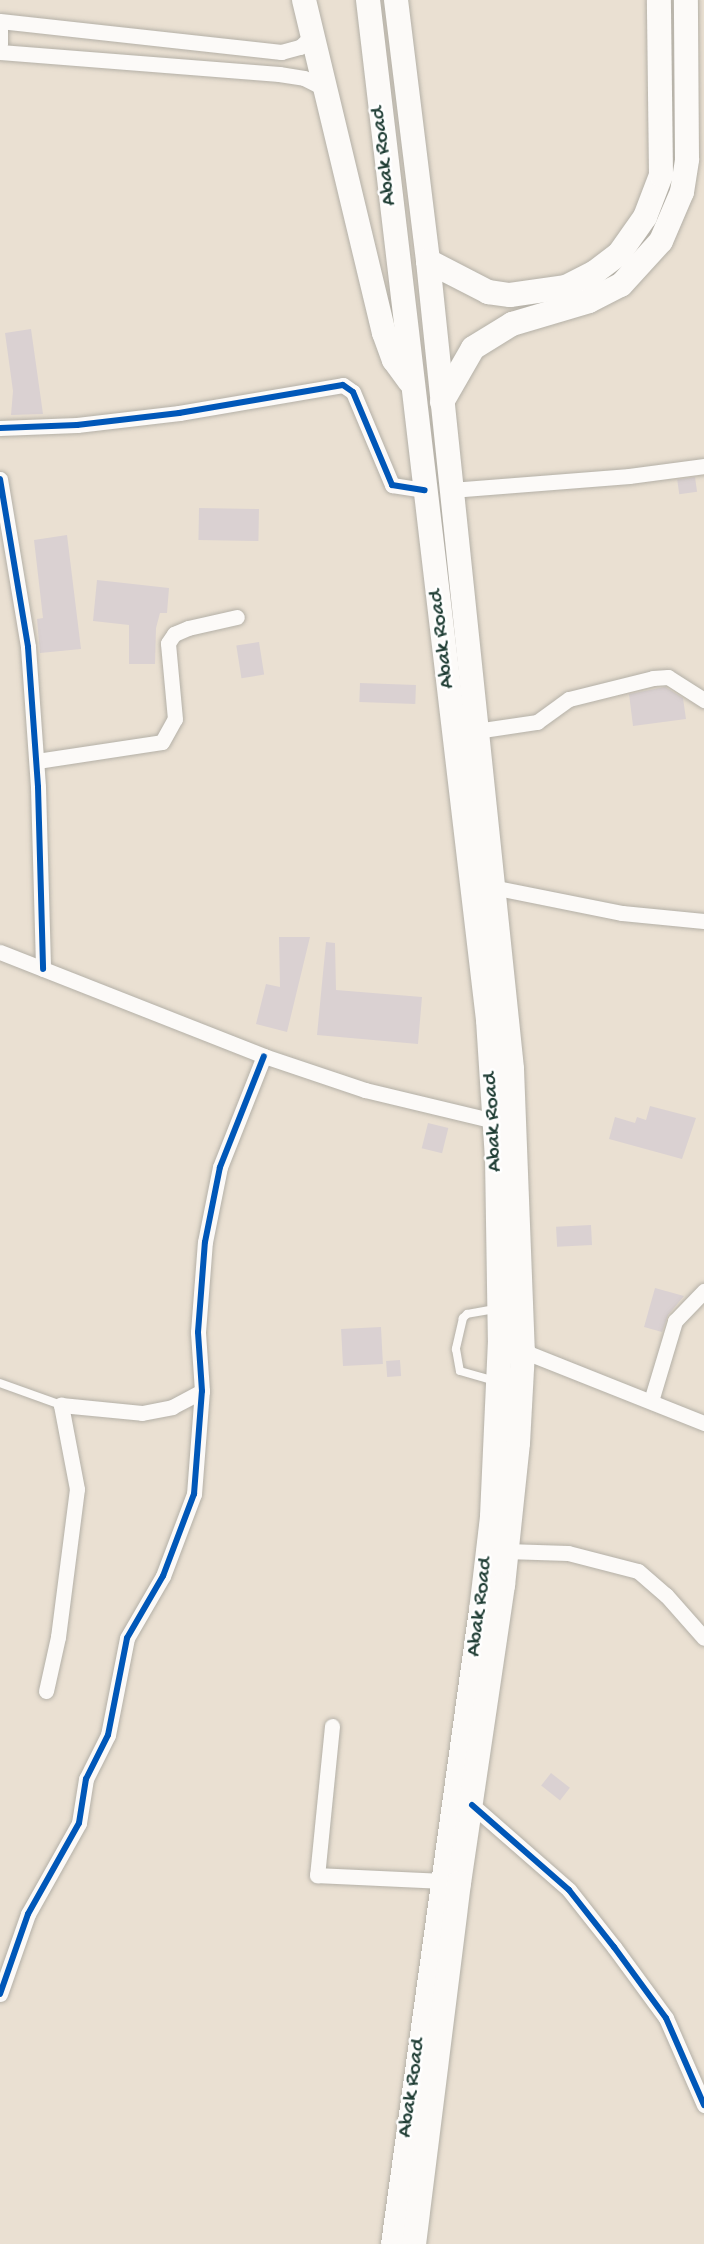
<!DOCTYPE html>
<html>
<head>
<meta charset="utf-8">
<style>
  body { margin:0 }
  #map { position:relative; width:704px; height:2244px; overflow:hidden; background:#eae0d2; font-family:"Gochi Hand",sans-serif }
  div>[style] { position:absolute }
  .building>* { inset:0; background:#dad1d2; transform-origin:0 0 }
  .roads { filter:drop-shadow(0 0 2px #b4b0a7) drop-shadow(0 0 2px #b4b0a7) }
  .service>* { height:8px; margin:-4px; padding:0 4px; transform-origin:4px; border-radius:4px; background:#fcfaf8 }
  .minor>* { height:15px; margin:-7.5px; padding:0 7.5px; transform-origin:7.5px; border-radius:7.5px; background:#fcfaf8 }
  .trunk>* { height:24px; margin:-12px; padding:0 12px; transform-origin:12px; border-radius:12px; background:#fcfaf8 }
  .cycleway>* { height:6px; margin:-3px; padding:0 3px; transform-origin:3px; border-radius:3px; background:#0057b8 }
  span { translate:-50% -50%; white-space:nowrap; text-align:center; line-height:1.15; -webkit-text-stroke:5px #fff; paint-order:stroke }
  .street-label { font-size:22px; color:#1f3d34 }
</style>
</head>
<body>
<div id="map">
  <div class="building">
    <i style="clip-path:polygon(31px 329px,43px 414px,11px 415px,13px 391px,5px 333px)"></i>
    <i style="left:695px;top:477px;width:15px;height:18px;rotate:82deg"></i>
    <i style="left:199px;top:508px;width:60px;height:32px;rotate:1deg"></i>
    <i style="clip-path:polygon(67px 535px,81px 649px,40px 653px,37px 619px,43px 618px,34px 540px)"></i>
    <i style="clip-path:polygon(97px 580px,169px 588px,167px 613px,160px 613px,156px 628px,155px 664px,129px 664px,129px 625px,93px 621px)"></i>
    <i style="left:259px;top:642px;width:33px;height:23px;rotate:81deg"></i>
    <i style="left:360px;top:683px;width:56px;height:19px;rotate:2deg"></i>
    <i style="clip-path:polygon(665px 687px,683px 698px,686px 719px,633px 726px,629px 694px)"></i>
    <i style="clip-path:polygon(279px 937px,310px 937px,287px 1032px,256px 1024px,266px 984px,280px 987px)"></i>
    <i style="clip-path:polygon(326px 942px,335px 943px,336px 990px,422px 997px,418px 1044px,317px 1035px)"></i>
    <i style="clip-path:polygon(650px 1106px,696px 1118px,682px 1159px,609px 1139px,615px 1117px,635px 1123px,637px 1117px,646px 1120px)"></i>
    <i style="left:428px;top:1123px;width:21px;height:26px;rotate:14deg"></i>
    <i style="left:591px;top:1225px;width:20px;height:35px;rotate:87deg"></i>
    <i style="clip-path:polygon(655px 1288px,684px 1296px,668px 1315px,662px 1332px,644px 1327px)"></i>
    <i style="left:381px;top:1327px;width:37px;height:40px;rotate:87deg"></i>
    <i style="left:400px;top:1360px;width:16px;height:14px;rotate:86deg"></i>
    <i style="left:551px;top:1773px;width:24px;height:16px;rotate:38deg"></i>
  </div>
  <div class="roads">
    <div class="service">
      <i style="left:495px;top:1309px;width:28px;rotate:170deg"></i>
      <i style="left:467px;top:1314px;width:6px;rotate:135deg"></i>
      <i style="left:463px;top:1318px;width:32px;rotate:103deg"></i>
      <i style="left:456px;top:1349px;width:22px;rotate:80deg"></i>
      <i style="left:460px;top:1371px;width:37px;rotate:16deg"></i>
      <i style="left:0;top:1383px;width:65px;rotate:19.8deg"></i>
    </div>
    <div class="minor">
      <i style="left:0;top:21px;width:283px;rotate:6.3deg"></i>
      <i style="left:281px;top:52px;width:20px;rotate:-15deg"></i>
      <i style="left:300px;top:47px;width:18px;rotate:-43deg"></i>
      <i style="left:0;top:25px;width:19px;rotate:90deg"></i>
      <i style="left:0;top:52px;width:280px;rotate:4.5deg"></i>
      <i style="left:279px;top:74px;width:25px;rotate:9deg"></i>
      <i style="left:304px;top:78px;width:25px;rotate:27deg"></i>
      <i style="left:0;top:428px;width:77px;rotate:-2.2deg"></i>
      <i style="left:77px;top:425px;width:103px;rotate:-6.7deg"></i>
      <i style="left:179px;top:413px;width:166px;rotate:-9.7deg"></i>
      <i style="left:343px;top:385px;width:12px;rotate:35deg"></i>
      <i style="left:353px;top:392px;width:101px;rotate:67.2deg"></i>
      <i style="left:392px;top:485px;width:33px;rotate:9deg"></i>
      <i style="left:0;top:479px;width:170px;rotate:80.5deg"></i>
      <i style="left:28px;top:647px;width:140px;rotate:85.9deg"></i>
      <i style="left:38px;top:787px;width:182px;rotate:88.4deg"></i>
      <i style="left:451px;top:490px;width:179px;rotate:-4.5deg"></i>
      <i style="left:629px;top:476px;width:76px;rotate:-7.6deg"></i>
      <i style="left:476px;top:731px;width:62px;rotate:-8.4deg"></i>
      <i style="left:537px;top:722px;width:39px;rotate:-36deg"></i>
      <i style="left:569px;top:699px;width:87px;rotate:-14deg"></i>
      <i style="left:653px;top:678px;width:15px;rotate:-4deg"></i>
      <i style="left:668px;top:677px;width:43px;rotate:32.6deg"></i>
      <i style="left:37px;top:761px;width:126px;rotate:-8.6deg"></i>
      <i style="left:162px;top:742px;width:26px;rotate:-61deg"></i>
      <i style="left:175px;top:719px;width:76px;rotate:-95.3deg"></i>
      <i style="left:168px;top:643px;width:11px;rotate:-56deg"></i>
      <i style="left:174px;top:634px;width:15px;rotate:-23deg"></i>
      <i style="left:188px;top:628px;width:50px;rotate:-12.7deg"></i>
      <i style="left:492px;top:887px;width:133px;rotate:11.3deg"></i>
      <i style="left:622px;top:913px;width:82px;rotate:5.6deg"></i>
      <i style="left:0;top:952px;width:284px;rotate:21.5deg"></i>
      <i style="left:264px;top:1056px;width:107px;rotate:18.6deg"></i>
      <i style="left:365px;top:1090px;width:133px;rotate:13.5deg"></i>
      <i style="left:523px;top:1351px;width:195px;rotate:21.7deg"></i>
      <i style="left:651px;top:1401px;width:84px;rotate:-73.3deg"></i>
      <i style="left:675px;top:1321px;width:42px;rotate:-46deg"></i>
      <i style="left:506px;top:1551px;width:62px;rotate:1.8deg"></i>
      <i style="left:568px;top:1553px;width:72px;rotate:14.4deg"></i>
      <i style="left:638px;top:1571px;width:37px;rotate:41deg"></i>
      <i style="left:666px;top:1595px;width:57px;rotate:48.5deg"></i>
      <i style="left:46px;top:1691px;width:55px;rotate:-77.5deg"></i>
      <i style="left:58px;top:1637px;width:149px;rotate:-82.7deg"></i>
      <i style="left:77px;top:1489px;width:86px;rotate:-100.8deg"></i>
      <i style="left:61px;top:1405px;width:81px;rotate:5.6deg"></i>
      <i style="left:142px;top:1413px;width:31px;rotate:-11deg"></i>
      <i style="left:172px;top:1407px;width:34px;rotate:-28deg"></i>
      <i style="left:332px;top:1726px;width:150px;rotate:95.7deg"></i>
      <i style="left:317px;top:1875px;width:125px;rotate:2.7deg"></i>
      <i style="left:472px;top:1805px;width:129px;rotate:41.2deg"></i>
      <i style="left:569px;top:1890px;width:73px;rotate:51.7deg"></i>
      <i style="left:614px;top:1947px;width:88px;rotate:53.8deg"></i>
      <i style="left:666px;top:2018px;width:95px;rotate:66.4deg"></i>
      <i style="left:0;top:1994px;width:85px;rotate:-70.7deg"></i>
      <i style="left:28px;top:1914px;width:104px;rotate:-60.7deg"></i>
      <i style="left:79px;top:1823px;width:45px;rotate:-81deg"></i>
      <i style="left:86px;top:1779px;width:49px;rotate:-63.4deg"></i>
      <i style="left:108px;top:1735px;width:99px;rotate:-78.9deg"></i>
      <i style="left:127px;top:1638px;width:72px;rotate:-59.9deg"></i>
      <i style="left:163px;top:1576px;width:88px;rotate:-69.3deg"></i>
      <i style="left:194px;top:1494px;width:103px;rotate:-85.6deg"></i>
      <i style="left:202px;top:1391px;width:59px;rotate:-93.9deg"></i>
      <i style="left:198px;top:1332px;width:90px;rotate:-85.6deg"></i>
      <i style="left:205px;top:1242px;width:76px;rotate:-78.7deg"></i>
      <i style="left:220px;top:1167px;width:119px;rotate:-68.4deg"></i>
    </div>
    <div class="trunk">
      <i style="left:304px;top:0;width:342px;rotate:76.5deg"></i>
      <i style="left:384px;top:333px;width:29px;rotate:70deg"></i>
      <i style="left:394px;top:360px;width:26px;rotate:54deg"></i>
      <i style="left:368px;top:0;width:1027px;rotate:83.29deg"></i>
      <i style="left:488px;top:1020px;width:138px;rotate:86.3deg"></i>
      <i style="left:497px;top:1158px;width:182px;rotate:89.1deg"></i>
      <i style="left:500px;top:1340px;width:177px;rotate:92.6deg"></i>
      <i style="left:492px;top:1517px;width:94px;rotate:96.7deg"></i>
      <i style="left:481px;top:1610px;width:640px;rotate:97.9deg"></i>
      <i style="left:396px;top:0;width:263px;rotate:83deg"></i>
      <i style="left:428px;top:261px;width:812px;rotate:84.06deg"></i>
      <i style="left:512px;top:1069px;width:282px;rotate:87.8deg"></i>
      <i style="left:523px;top:1351px;width:92px;rotate:93.1deg"></i>
      <i style="left:518px;top:1443px;width:143px;rotate:96deg"></i>
      <i style="left:503px;top:1585px;width:301px;rotate:98.4deg"></i>
      <i style="left:459px;top:1883px;width:364px;rotate:97.1deg"></i>
      <i style="left:428px;top:261px;width:68px;rotate:27.3deg"></i>
      <i style="left:488px;top:292px;width:22px;rotate:8deg"></i>
      <i style="left:510px;top:295px;width:57px;rotate:-8.1deg"></i>
      <i style="left:566px;top:287px;width:33px;rotate:-27deg"></i>
      <i style="left:595px;top:272px;width:30px;rotate:-37deg"></i>
      <i style="left:619px;top:254px;width:45px;rotate:-54.9deg"></i>
      <i style="left:645px;top:217px;width:45px;rotate:-69.1deg"></i>
      <i style="left:661px;top:175px;width:175px;rotate:-90.7deg"></i>
      <i style="left:442px;top:402px;width:62px;rotate:-60.1deg"></i>
      <i style="left:473px;top:348px;width:46px;rotate:-31.6deg"></i>
      <i style="left:512px;top:324px;width:80px;rotate:-16.6deg"></i>
      <i style="left:589px;top:301px;width:36px;rotate:-27deg"></i>
      <i style="left:621px;top:285px;width:59px;rotate:-47.7deg"></i>
      <i style="left:661px;top:241px;width:53px;rotate:-66.8deg"></i>
      <i style="left:682px;top:192px;width:33px;rotate:-81deg"></i>
      <i style="left:687px;top:159px;width:159px;rotate:-90.4deg"></i>
    </div>
  </div>
  <div class="cycleway">
    <i style="left:0;top:428px;width:77px;rotate:-2.2deg"></i>
    <i style="left:77px;top:425px;width:103px;rotate:-6.7deg"></i>
    <i style="left:179px;top:413px;width:166px;rotate:-9.7deg"></i>
    <i style="left:343px;top:385px;width:12px;rotate:35deg"></i>
    <i style="left:353px;top:392px;width:101px;rotate:67.2deg"></i>
    <i style="left:392px;top:485px;width:33px;rotate:9deg"></i>
    <i style="left:0;top:479px;width:170px;rotate:80.5deg"></i>
    <i style="left:28px;top:647px;width:140px;rotate:85.9deg"></i>
    <i style="left:38px;top:787px;width:182px;rotate:88.4deg"></i>
    <i style="left:472px;top:1805px;width:129px;rotate:41.2deg"></i>
    <i style="left:569px;top:1890px;width:73px;rotate:51.7deg"></i>
    <i style="left:614px;top:1947px;width:88px;rotate:53.8deg"></i>
    <i style="left:666px;top:2018px;width:95px;rotate:66.4deg"></i>
    <i style="left:0;top:1994px;width:85px;rotate:-70.7deg"></i>
    <i style="left:28px;top:1914px;width:104px;rotate:-60.7deg"></i>
    <i style="left:79px;top:1823px;width:45px;rotate:-81deg"></i>
    <i style="left:86px;top:1779px;width:49px;rotate:-63.4deg"></i>
    <i style="left:108px;top:1735px;width:99px;rotate:-78.9deg"></i>
    <i style="left:127px;top:1638px;width:72px;rotate:-59.9deg"></i>
    <i style="left:163px;top:1576px;width:88px;rotate:-69.3deg"></i>
    <i style="left:194px;top:1494px;width:103px;rotate:-85.6deg"></i>
    <i style="left:202px;top:1391px;width:59px;rotate:-93.9deg"></i>
    <i style="left:198px;top:1332px;width:90px;rotate:-85.6deg"></i>
    <i style="left:205px;top:1242px;width:76px;rotate:-78.7deg"></i>
    <i style="left:220px;top:1167px;width:119px;rotate:-68.4deg"></i>
  </div>
  <div class="street-label">
    <span style="left:385px;top:156px;rotate:-97deg">Abak Road</span>
    <span style="left:443px;top:639px;rotate:-97deg">Abak Road</span>
    <span style="left:494px;top:1122px;rotate:-93deg">Abak Road</span>
    <span style="left:481px;top:1607px;rotate:-83deg">Abak Road</span>
    <span style="left:413px;top:2088px;rotate:-82deg">Abak Road</span>
  </div>
</div>
</body>
</html>
